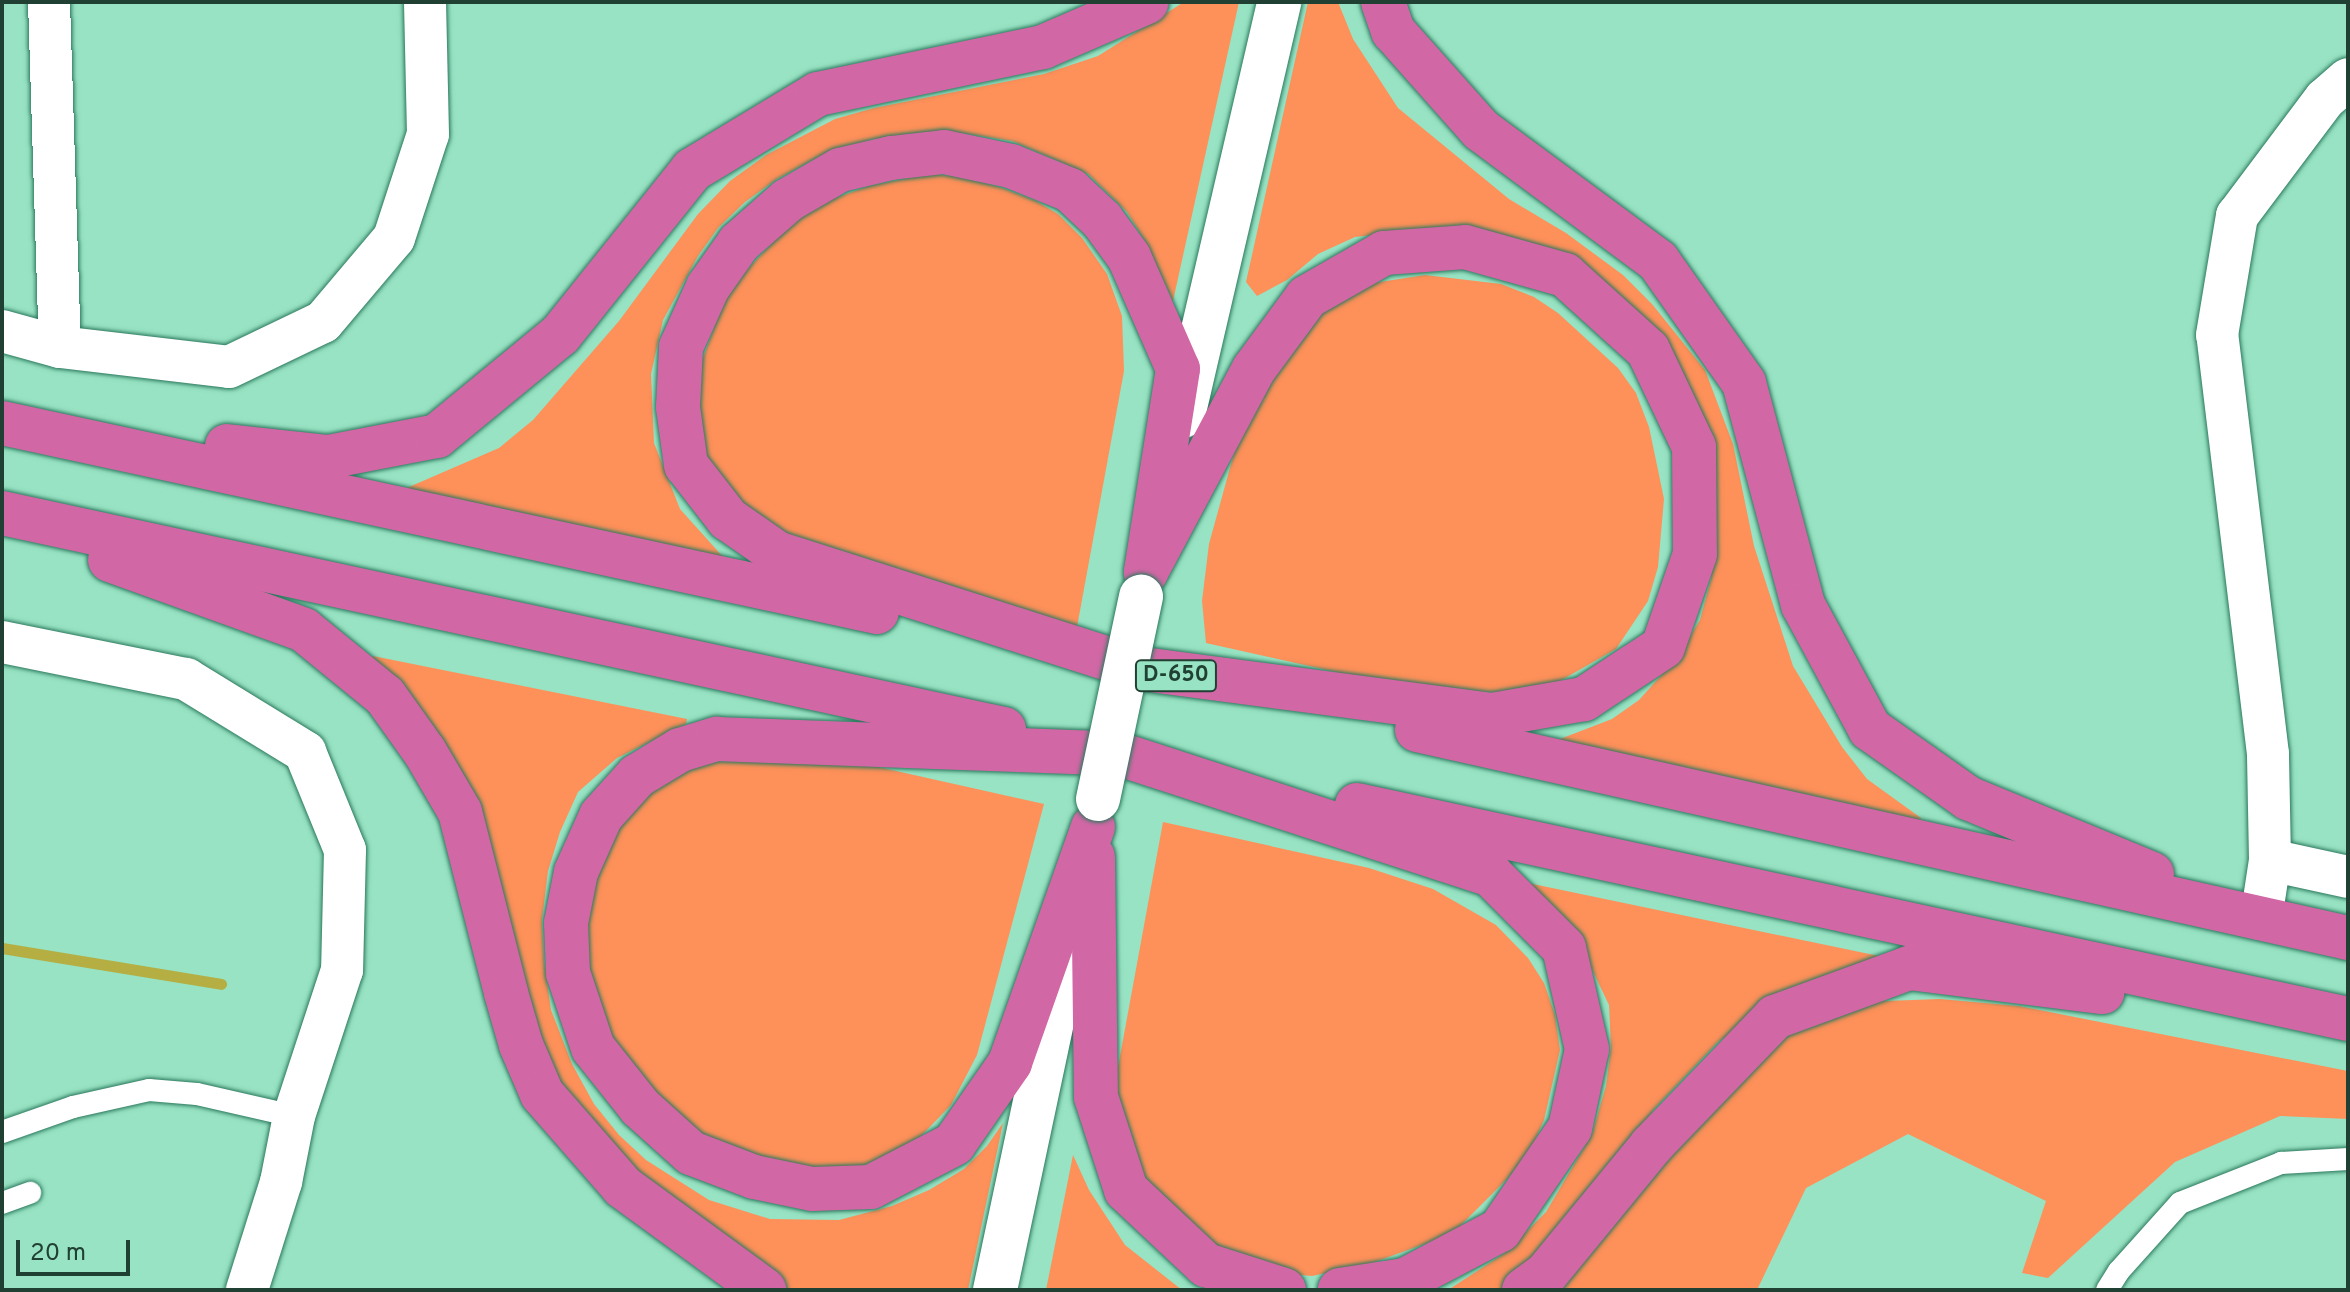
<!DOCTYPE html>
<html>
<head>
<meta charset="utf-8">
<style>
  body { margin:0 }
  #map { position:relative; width:2350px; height:1292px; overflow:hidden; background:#97e3c3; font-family:Overpass,sans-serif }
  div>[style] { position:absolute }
  .green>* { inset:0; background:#fe9059 }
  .stream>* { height:11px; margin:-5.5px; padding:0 5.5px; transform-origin:5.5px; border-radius:5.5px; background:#b4ae43 }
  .roads { filter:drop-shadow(0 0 2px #2b785d) drop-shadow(0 0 2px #2b785d) }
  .lane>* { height:22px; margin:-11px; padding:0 11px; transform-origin:11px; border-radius:11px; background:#fff }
  .street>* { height:42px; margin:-21px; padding:0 21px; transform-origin:21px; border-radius:21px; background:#fff }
  .secondary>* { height:44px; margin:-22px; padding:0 22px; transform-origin:22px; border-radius:22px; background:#fff }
  .highway>* { height:44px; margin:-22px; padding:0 22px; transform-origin:22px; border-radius:22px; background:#d168a5 }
  .bridges { filter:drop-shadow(0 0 2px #2b785d) drop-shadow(0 0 2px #2b785d) }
  .secondary-bridge>* { height:44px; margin:-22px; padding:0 22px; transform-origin:22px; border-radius:22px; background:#fff }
  span { translate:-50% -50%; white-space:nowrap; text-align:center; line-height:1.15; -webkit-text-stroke:8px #97e3c3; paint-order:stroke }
  .shield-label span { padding:2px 6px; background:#97e3c3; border:2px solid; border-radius:6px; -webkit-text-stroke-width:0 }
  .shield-label { font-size:22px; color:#204033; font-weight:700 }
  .frame { position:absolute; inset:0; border:4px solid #204033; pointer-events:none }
  .scale { position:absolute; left:16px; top:1240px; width:114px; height:36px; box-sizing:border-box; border:4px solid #204033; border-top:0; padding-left:10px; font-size:24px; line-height:28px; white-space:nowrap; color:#204033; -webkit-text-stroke:6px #97e3c3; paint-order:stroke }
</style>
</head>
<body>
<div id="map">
  <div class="green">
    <i style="clip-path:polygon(1184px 2px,1239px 2px,1173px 301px,1145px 241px,1127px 212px,1088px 174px,1012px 141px,962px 133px,873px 139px,818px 157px,777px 179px,745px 202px,718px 228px,698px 256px,663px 320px,651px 374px,654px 443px,680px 509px,724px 558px,402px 490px,499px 448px,533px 420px,619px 321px,698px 214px,730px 181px,766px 155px,835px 119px,874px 108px,1044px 74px,1098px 56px)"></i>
    <i style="clip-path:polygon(1308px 2px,1338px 2px,1353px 39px,1398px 108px,1509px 199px,1566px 233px,1623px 275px,1652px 304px,1705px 370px,1733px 444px,1754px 546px,1793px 666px,1842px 747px,1867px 779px,1921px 818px,1919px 824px,1547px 744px,1612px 719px,1639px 700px,1676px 659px,1700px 620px,1711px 579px,1715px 531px,1641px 326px,1413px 230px,1355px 237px,1318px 254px,1287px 280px,1257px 296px,1246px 282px)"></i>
    <i style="clip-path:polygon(929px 174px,963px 177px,1002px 188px,1036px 201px,1058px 214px,1082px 238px,1107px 274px,1122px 316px,1124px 371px,1077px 627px,770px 538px,704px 458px,697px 429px,700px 366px,724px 301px,743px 274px,795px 219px,821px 203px,869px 186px)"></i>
    <i style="clip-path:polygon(1425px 275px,1501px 284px,1534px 297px,1558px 313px,1618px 368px,1636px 393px,1649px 427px,1664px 499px,1658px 567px,1648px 601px,1616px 649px,1551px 686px,1522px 693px,1412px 689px,1206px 643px,1202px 601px,1209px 544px,1233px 457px,1263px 382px,1326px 302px,1367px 284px)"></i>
    <i style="clip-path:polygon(373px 656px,687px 719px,686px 724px,617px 758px,578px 792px,560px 832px,548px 871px,542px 920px,544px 961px,551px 1010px,572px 1064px,594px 1104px,619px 1135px,646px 1160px,709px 1200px,770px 1219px,839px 1220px,892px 1206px,929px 1190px,964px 1169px,987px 1146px,1003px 1123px,968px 1290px,788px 1290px,743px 1256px,687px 1221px,551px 1083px,496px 906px,371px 663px)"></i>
    <i style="clip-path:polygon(838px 758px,1044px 804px,977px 1055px,951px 1105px,921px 1136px,882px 1158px,851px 1170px,825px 1173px,717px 1151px,615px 1054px,591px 981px,586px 949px,587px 912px,602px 847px,657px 782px,699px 762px)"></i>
    <i style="clip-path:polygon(1163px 822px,1369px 868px,1433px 889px,1496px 925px,1528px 958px,1544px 983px,1555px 1015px,1560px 1050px,1544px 1120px,1530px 1151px,1508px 1178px,1452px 1234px,1372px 1263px,1312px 1276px,1277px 1273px,1238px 1262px,1159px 1212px,1119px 1134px,1116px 1078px)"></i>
    <i style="clip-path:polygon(1528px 883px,1879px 956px,1764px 1010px,1718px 1042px,1654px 1109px,1597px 1195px,1516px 1279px,1499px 1290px,1448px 1290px,1505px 1253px,1546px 1212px,1592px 1134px,1606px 1086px,1611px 1047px,1609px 1005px,1587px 959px)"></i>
    <i style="clip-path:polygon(1940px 999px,2019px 1006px,2348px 1071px,2348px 1119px,2280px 1116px,2175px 1162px,2048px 1278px,2022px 1273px,2046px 1201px,1908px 1134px,1806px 1188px,1757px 1290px,1559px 1290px,1696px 1119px,1806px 1017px,1858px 1002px)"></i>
    <i style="clip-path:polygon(1073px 1155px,1089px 1190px,1125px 1245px,1182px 1290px,1046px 1290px)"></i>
  </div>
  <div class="stream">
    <i style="left:2px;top:948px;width:222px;rotate:9.3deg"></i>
  </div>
  <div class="roads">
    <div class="lane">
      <i style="left:2px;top:1132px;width:75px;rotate:-19.4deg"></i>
      <i style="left:73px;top:1107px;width:78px;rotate:-12.6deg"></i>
      <i style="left:149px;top:1090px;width:48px;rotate:4.8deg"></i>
      <i style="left:197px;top:1094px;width:99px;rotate:12.8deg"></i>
      <i style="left:2px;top:1203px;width:30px;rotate:-20deg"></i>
      <i style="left:2107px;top:1290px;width:22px;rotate:-58deg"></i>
      <i style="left:2119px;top:1271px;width:91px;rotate:-48.1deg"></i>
      <i style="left:2180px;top:1203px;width:109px;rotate:-21.6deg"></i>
      <i style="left:2281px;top:1163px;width:67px;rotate:-3.4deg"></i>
    </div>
    <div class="street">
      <i style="left:49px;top:2px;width:345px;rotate:88.2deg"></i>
      <i style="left:2px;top:331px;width:60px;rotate:15.4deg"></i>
      <i style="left:60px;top:347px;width:170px;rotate:6.7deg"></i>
      <i style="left:229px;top:367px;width:104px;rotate:-25.6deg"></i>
      <i style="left:323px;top:322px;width:110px;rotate:-49.8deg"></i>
      <i style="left:394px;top:238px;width:109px;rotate:-71.9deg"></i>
      <i style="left:428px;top:134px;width:132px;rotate:-91.3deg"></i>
      <i style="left:2px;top:642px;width:188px;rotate:11.4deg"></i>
      <i style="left:186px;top:679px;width:140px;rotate:31.5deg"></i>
      <i style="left:305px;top:752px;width:106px;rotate:67.8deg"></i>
      <i style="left:345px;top:850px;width:120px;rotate:91.4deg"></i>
      <i style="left:342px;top:970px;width:154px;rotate:108.2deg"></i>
      <i style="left:294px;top:1116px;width:67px;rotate:101.1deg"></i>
      <i style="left:281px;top:1182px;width:113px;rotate:107.5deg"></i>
      <i style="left:2270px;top:860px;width:80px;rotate:12.3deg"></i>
      <i style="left:2261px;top:919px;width:60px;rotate:-81.3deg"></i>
      <i style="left:2270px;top:860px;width:106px;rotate:-91.1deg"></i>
      <i style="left:2268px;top:754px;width:422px;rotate:-96.9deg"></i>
      <i style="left:2217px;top:335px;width:121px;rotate:-80.5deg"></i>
      <i style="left:2237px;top:216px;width:146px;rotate:-53.1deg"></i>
      <i style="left:2325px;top:99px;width:30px;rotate:-41deg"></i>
    </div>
    <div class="secondary">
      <i style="left:1183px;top:416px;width:425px;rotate:-76.9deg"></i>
      <i style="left:995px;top:1290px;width:362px;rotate:-78deg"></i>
    </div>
    <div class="highway">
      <i style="left:1383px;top:2px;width:31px;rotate:71deg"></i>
      <i style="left:1393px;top:31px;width:132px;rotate:48.4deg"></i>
      <i style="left:1481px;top:130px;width:220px;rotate:36.5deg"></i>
      <i style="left:1658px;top:261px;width:149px;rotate:54.8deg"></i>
      <i style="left:1744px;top:383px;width:230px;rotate:75.1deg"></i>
      <i style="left:1803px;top:605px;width:141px;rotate:61.6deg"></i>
      <i style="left:1870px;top:729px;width:120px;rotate:35.1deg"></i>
      <i style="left:1968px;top:798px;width:199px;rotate:22.4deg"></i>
      <i style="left:944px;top:152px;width:68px;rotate:11.8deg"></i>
      <i style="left:1011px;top:166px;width:64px;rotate:22.1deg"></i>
      <i style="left:1070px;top:190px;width:44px;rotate:43.2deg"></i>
      <i style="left:1102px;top:220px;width:46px;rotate:53.9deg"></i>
      <i style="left:1129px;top:257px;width:122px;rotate:66.4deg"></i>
      <i style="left:1178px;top:369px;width:206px;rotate:99deg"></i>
      <i style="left:1146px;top:572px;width:230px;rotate:-62deg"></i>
      <i style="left:1254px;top:369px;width:89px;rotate:-53.6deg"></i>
      <i style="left:1307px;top:297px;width:89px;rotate:-29.7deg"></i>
      <i style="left:1384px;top:253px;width:81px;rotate:-4.2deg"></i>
      <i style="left:1465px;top:247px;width:104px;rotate:15.6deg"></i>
      <i style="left:1565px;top:275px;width:112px;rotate:42.1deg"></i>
      <i style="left:1648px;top:350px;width:107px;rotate:64.6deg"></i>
      <i style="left:1694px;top:447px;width:107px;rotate:89.5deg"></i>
      <i style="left:1695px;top:554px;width:98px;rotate:109deg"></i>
      <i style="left:1663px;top:647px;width:95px;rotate:146.6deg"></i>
      <i style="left:1584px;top:699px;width:93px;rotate:170.1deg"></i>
      <i style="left:1492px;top:715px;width:358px;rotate:-172.5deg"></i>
      <i style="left:1137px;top:668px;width:378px;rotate:-162.3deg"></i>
      <i style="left:777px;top:553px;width:60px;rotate:-145.2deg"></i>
      <i style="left:728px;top:519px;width:68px;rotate:-127.9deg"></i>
      <i style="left:686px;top:465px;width:59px;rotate:-97.9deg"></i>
      <i style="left:678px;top:407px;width:60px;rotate:-87.1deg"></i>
      <i style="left:681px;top:347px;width:66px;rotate:-65.8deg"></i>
      <i style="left:708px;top:287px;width:54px;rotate:-54.8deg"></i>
      <i style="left:739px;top:243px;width:65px;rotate:-41.3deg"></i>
      <i style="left:788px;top:200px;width:60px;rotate:-30deg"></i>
      <i style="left:840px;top:170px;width:52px;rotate:-13.2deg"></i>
      <i style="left:891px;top:158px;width:53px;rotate:-6.5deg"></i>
      <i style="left:2px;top:423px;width:895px;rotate:12.19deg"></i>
      <i style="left:227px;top:446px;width:102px;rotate:6.2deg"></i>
      <i style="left:328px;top:457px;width:111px;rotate:-10.9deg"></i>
      <i style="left:437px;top:436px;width:159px;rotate:-39.4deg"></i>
      <i style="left:560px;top:335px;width:211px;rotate:-51.3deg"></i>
      <i style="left:692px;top:170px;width:147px;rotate:-31.1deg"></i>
      <i style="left:818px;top:94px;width:230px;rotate:-11.8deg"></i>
      <i style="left:1043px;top:47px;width:113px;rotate:-23.4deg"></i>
      <i style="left:2px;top:513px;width:1025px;rotate:12.17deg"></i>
      <i style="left:110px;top:560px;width:206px;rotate:19.8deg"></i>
      <i style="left:304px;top:630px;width:104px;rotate:39.2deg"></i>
      <i style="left:385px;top:696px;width:69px;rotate:54.5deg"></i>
      <i style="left:425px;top:752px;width:69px;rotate:59.7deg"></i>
      <i style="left:460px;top:812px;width:187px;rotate:75.7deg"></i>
      <i style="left:506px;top:993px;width:54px;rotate:73.9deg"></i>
      <i style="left:521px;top:1045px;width:53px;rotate:66.8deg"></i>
      <i style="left:542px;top:1094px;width:123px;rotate:48.9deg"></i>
      <i style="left:623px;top:1187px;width:175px;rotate:36.1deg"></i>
      <i style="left:1417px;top:730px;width:954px;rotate:12.59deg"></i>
      <i style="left:1357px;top:805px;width:1014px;rotate:12.19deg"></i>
      <i style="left:1093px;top:827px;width:250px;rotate:109.4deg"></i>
      <i style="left:1010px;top:1063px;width:98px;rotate:124.7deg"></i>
      <i style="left:954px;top:1144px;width:93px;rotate:152.6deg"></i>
      <i style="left:871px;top:1187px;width:59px;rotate:178.1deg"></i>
      <i style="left:812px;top:1189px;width:59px;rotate:-168.3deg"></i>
      <i style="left:754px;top:1177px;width:67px;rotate:-159.1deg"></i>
      <i style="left:691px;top:1153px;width:69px;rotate:-138deg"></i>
      <i style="left:640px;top:1107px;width:75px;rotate:-128.5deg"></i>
      <i style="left:593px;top:1048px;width:79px;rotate:-108.4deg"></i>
      <i style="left:568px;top:973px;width:50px;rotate:-92.3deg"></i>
      <i style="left:566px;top:923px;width:52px;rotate:-78.9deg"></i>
      <i style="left:576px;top:872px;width:61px;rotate:-65.9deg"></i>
      <i style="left:601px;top:816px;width:54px;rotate:-48deg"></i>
      <i style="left:637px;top:776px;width:50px;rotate:-31.2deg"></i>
      <i style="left:680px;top:750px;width:39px;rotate:-17deg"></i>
      <i style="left:717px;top:739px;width:402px;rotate:2.1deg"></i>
      <i style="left:1119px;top:754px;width:391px;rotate:18deg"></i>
      <i style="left:1491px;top:875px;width:103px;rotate:45deg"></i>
      <i style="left:1564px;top:948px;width:104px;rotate:77.2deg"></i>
      <i style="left:1587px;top:1049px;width:81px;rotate:102.1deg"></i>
      <i style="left:1570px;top:1128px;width:124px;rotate:124.5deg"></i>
      <i style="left:1500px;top:1230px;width:107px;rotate:152.2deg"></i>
      <i style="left:1405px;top:1280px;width:66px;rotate:171.3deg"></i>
      <i style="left:1093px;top:857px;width:240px;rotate:89.3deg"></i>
      <i style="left:1096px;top:1097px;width:98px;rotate:72.1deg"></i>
      <i style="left:1126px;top:1190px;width:110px;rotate:43.2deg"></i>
      <i style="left:1206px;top:1265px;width:82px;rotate:17.8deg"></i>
      <i style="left:1524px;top:1290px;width:27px;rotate:-36deg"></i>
      <i style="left:1546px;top:1274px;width:166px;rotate:-50.6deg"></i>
      <i style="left:1651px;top:1146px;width:179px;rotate:-46.1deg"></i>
      <i style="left:1775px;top:1017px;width:143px;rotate:-20.1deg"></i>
      <i style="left:1909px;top:968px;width:195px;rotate:7.1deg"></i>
    </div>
  </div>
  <div class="bridges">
    <div class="secondary-bridge">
      <i style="left:1098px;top:799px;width:207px;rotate:-78deg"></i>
    </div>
  </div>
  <div class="shield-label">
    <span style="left:1176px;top:676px">D-650</span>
  </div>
  <div class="frame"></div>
  <div class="scale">20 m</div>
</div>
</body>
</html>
